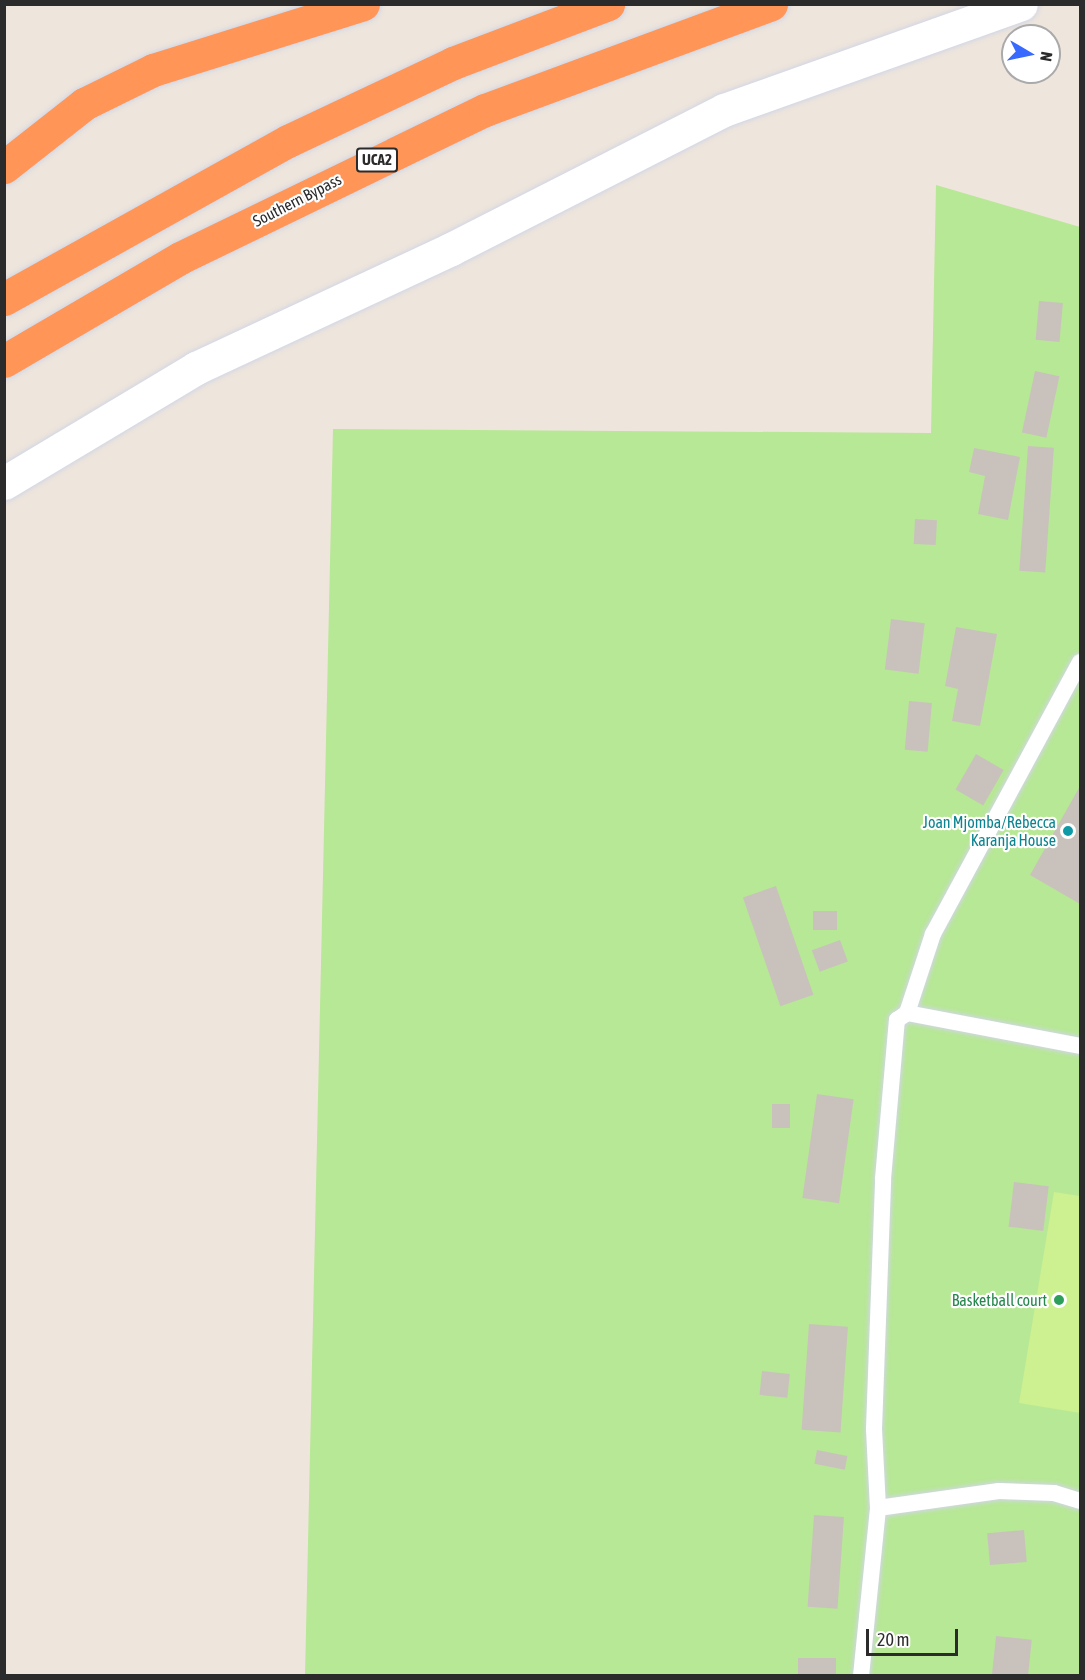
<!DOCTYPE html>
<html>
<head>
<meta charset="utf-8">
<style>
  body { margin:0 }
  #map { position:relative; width:1085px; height:1680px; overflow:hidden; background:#eee5dc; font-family:"Asap Condensed",sans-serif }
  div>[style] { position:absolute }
  .green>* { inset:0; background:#b7e895 }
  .pitch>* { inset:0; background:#cdf090 }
  .building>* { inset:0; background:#c9c2bc; transform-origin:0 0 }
  .roads { filter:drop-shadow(0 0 2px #d1d6e5) drop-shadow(0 0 2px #d1d6e5) }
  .lane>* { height:16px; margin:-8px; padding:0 8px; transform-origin:8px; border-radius:8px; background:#fff }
  .street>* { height:33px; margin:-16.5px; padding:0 16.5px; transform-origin:16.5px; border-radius:16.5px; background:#fff }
  .highway>* { height:33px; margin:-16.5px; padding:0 16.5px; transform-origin:16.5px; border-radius:16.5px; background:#ff9556 }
  .dots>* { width:16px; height:16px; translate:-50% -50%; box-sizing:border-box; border:3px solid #fff; border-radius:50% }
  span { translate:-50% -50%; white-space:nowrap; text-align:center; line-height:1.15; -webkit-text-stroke:4.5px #fff; paint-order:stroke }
  .shield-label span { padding:2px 4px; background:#fff; border:2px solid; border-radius:4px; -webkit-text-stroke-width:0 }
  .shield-label { font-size:15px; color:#2b2b2b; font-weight:700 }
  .street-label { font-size:16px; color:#2b2b2b }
  .culture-label { font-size:16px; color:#0d838f }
  .right { translate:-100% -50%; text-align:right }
  .leisure-label { font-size:16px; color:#27864d }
  .frame { position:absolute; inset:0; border:6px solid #2b2b2b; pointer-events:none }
  .north { position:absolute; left:1001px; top:24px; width:60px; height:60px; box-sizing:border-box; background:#fff; border:2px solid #aaa; border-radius:50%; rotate:99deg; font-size:16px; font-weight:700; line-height:24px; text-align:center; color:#2b2b2b }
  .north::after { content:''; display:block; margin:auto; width:21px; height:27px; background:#386aff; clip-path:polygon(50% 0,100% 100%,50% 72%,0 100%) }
  .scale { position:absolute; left:866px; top:1629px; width:92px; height:27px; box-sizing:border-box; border:3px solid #2b2b2b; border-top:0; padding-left:8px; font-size:18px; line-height:21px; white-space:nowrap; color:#2b2b2b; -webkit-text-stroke:4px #fff; paint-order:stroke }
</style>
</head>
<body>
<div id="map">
  <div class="green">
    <i style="clip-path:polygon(936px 185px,1080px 227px,1080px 1675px,305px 1676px,333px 429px,931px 433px)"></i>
  </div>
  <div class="pitch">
    <i style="clip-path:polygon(1054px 1192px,1080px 1196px,1080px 1413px,1019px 1403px)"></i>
  </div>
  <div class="building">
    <i style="left:1039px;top:301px;width:24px;height:39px;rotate:5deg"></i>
    <i style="left:1035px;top:371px;width:25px;height:63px;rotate:12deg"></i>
    <i style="left:1028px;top:446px;width:26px;height:125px;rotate:4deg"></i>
    <i style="clip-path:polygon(974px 448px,1020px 457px,1008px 520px,978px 514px,985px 476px,969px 472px)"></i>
    <i style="left:915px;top:519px;width:22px;height:25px;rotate:3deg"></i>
    <i style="left:891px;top:619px;width:34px;height:51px;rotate:7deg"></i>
    <i style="clip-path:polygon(956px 627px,997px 634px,980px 726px,952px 721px,958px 689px,945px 686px)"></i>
    <i style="left:909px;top:701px;width:23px;height:49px;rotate:5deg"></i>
    <i style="left:976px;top:754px;width:32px;height:41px;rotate:30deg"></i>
    <i style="clip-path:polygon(1080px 786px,1080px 904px,1030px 875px)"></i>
    <i style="left:776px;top:886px;width:115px;height:35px;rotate:71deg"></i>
    <i style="left:813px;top:911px;width:24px;height:19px"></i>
    <i style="left:840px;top:940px;width:23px;height:30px;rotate:70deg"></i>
    <i style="left:817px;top:1094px;width:37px;height:105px;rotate:8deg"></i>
    <i style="left:772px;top:1104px;width:18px;height:24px"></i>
    <i style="left:1014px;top:1182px;width:35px;height:45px;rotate:7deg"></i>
    <i style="left:809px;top:1324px;width:39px;height:106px;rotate:4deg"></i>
    <i style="left:762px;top:1371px;width:28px;height:24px;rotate:6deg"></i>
    <i style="left:817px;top:1450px;width:31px;height:14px;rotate:11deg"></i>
    <i style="left:814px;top:1515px;width:30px;height:92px;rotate:4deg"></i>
    <i style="left:1024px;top:1530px;width:32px;height:37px;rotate:85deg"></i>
    <i style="left:996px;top:1636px;width:36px;height:40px;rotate:6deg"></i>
    <i style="left:798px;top:1658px;width:38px;height:18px"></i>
  </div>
  <div class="roads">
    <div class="lane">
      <i style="left:907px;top:1013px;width:83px;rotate:-71.8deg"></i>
      <i style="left:933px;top:934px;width:309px;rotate:-61.6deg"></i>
      <i style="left:878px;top:1508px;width:79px;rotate:-92.9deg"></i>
      <i style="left:874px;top:1429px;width:250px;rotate:-87.9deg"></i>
      <i style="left:883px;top:1179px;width:160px;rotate:-85deg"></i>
      <i style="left:897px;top:1020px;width:12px;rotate:-35deg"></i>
      <i style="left:907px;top:1013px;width:176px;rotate:10.8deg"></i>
      <i style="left:861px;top:1676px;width:169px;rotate:-84.2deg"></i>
      <i style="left:878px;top:1508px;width:122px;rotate:-8deg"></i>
      <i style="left:999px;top:1491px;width:55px;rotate:2.1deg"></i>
      <i style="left:1054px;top:1493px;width:27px;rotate:17deg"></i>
    </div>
    <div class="street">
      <i style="left:4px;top:483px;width:224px;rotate:-30.9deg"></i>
      <i style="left:196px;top:368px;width:281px;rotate:-25deg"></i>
      <i style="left:451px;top:249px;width:306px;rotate:-27deg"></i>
      <i style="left:724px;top:110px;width:315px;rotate:-19.6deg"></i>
    </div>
    <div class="highway">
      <i style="left:4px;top:167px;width:102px;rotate:-38.2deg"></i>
      <i style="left:84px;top:104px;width:77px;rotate:-26.2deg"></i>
      <i style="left:153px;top:70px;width:220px;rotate:-17.4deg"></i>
      <i style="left:4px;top:299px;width:325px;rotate:-29.1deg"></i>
      <i style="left:288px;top:141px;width:183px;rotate:-25.3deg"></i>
      <i style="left:453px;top:63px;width:166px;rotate:-20.8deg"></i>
      <i style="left:4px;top:361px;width:204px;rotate:-30.3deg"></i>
      <i style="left:180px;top:258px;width:339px;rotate:-25.9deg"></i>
      <i style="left:485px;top:110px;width:305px;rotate:-20.3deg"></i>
    </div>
  </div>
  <div class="dots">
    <i style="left:1068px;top:831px;background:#0f9aa8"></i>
    <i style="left:1059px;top:1300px;background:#2e9e5b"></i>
  </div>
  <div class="shield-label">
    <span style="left:377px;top:160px">UCA2</span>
  </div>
  <div class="street-label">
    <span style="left:297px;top:200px;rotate:-27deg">Southern Bypass</span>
  </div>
  <div class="culture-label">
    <span class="right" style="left:1056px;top:831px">Joan Mjomba/Rebecca<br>Karanja House</span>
  </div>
  <div class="leisure-label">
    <span class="right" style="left:1047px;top:1300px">Basketball court</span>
  </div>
  <div class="frame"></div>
  <div class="north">N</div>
  <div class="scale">20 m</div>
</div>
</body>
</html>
